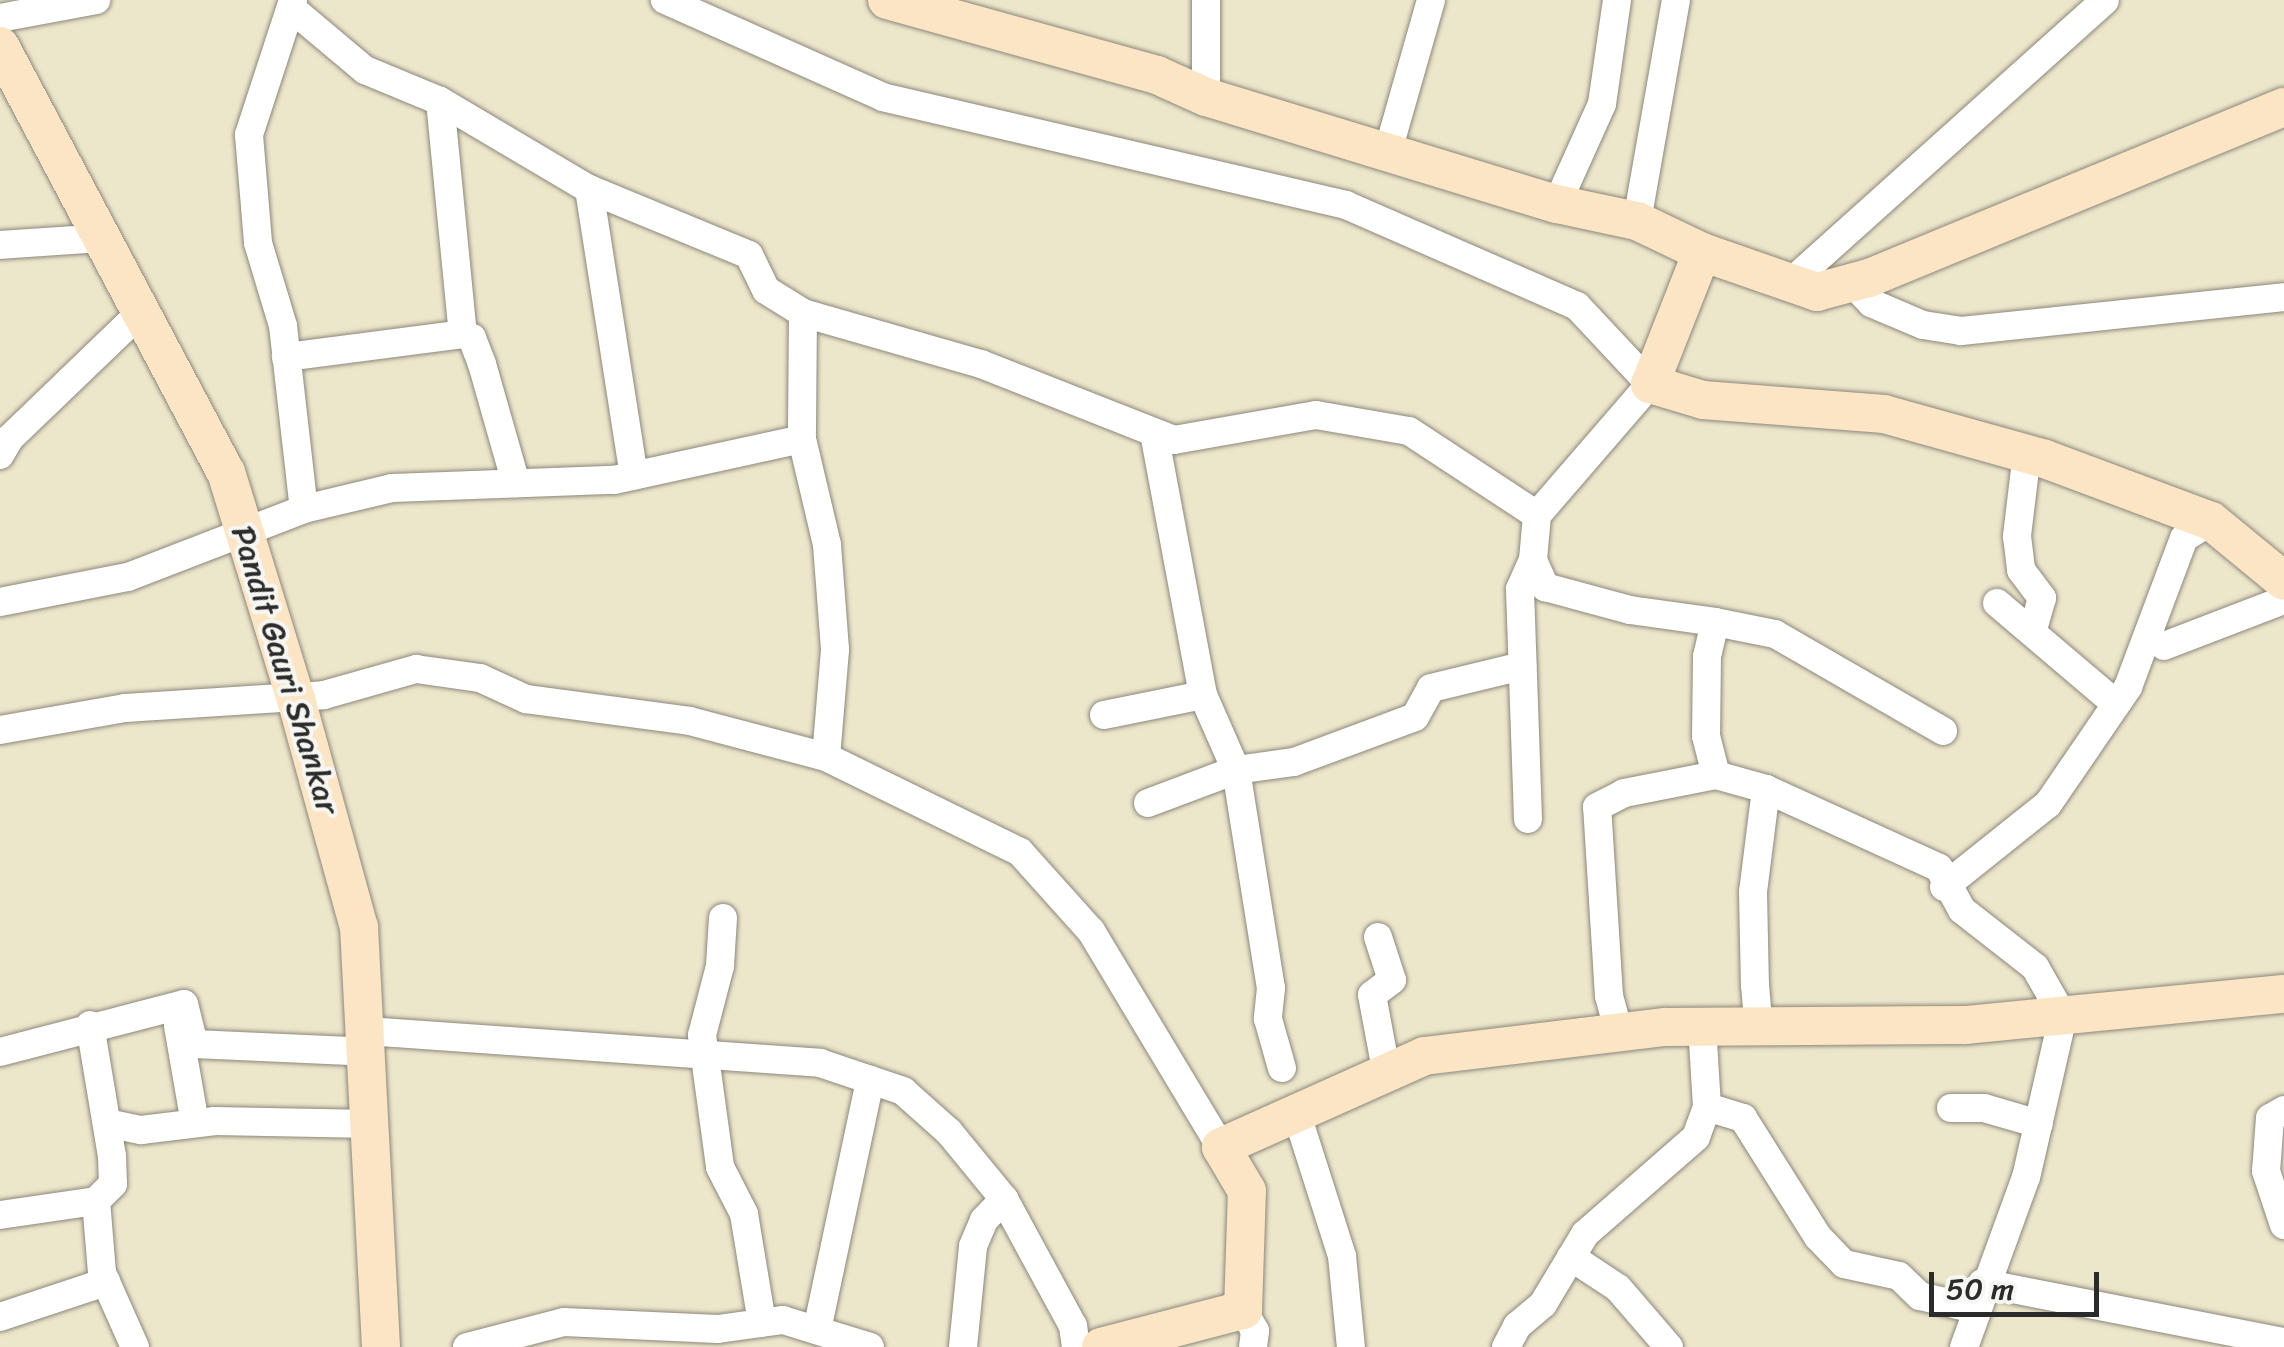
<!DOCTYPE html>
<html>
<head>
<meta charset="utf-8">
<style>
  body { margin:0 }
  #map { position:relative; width:2284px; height:1347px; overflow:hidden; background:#ece6cb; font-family:Sriracha,sans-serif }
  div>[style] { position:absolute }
  .roads { filter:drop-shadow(0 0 2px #8c887b) drop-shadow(0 0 2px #8c887b) }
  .street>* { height:28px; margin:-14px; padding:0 14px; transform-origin:14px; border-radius:14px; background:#fff }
  .secondary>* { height:38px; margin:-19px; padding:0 19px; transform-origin:19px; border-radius:19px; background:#fce5c4 }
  span { translate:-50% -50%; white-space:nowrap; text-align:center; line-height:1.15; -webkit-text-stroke:8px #f6f6f2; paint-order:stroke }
  .street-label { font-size:32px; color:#2b2b2b }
  .scale { position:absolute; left:1929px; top:1272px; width:170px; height:45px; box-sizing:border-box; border:5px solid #2b2b2b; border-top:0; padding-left:12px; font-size:30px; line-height:35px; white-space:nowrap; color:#2b2b2b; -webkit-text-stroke:8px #f6f6f2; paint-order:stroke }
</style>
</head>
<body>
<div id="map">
  <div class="roads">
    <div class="street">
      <i style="left:293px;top:0;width:142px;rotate:108.1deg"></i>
      <i style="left:249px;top:135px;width:108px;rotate:85.2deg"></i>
      <i style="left:258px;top:243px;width:87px;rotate:73.2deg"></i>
      <i style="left:283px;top:326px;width:184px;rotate:83.5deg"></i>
      <i style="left:1206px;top:0;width:97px;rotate:90deg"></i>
      <i style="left:291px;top:8px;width:97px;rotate:40deg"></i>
      <i style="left:365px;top:70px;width:81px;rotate:22.5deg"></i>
      <i style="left:440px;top:101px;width:173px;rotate:30.6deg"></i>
      <i style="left:589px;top:189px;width:173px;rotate:22.4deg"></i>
      <i style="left:749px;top:255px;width:39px;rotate:64deg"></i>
      <i style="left:766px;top:290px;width:44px;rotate:31.9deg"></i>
      <i style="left:803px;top:313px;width:185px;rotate:16deg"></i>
      <i style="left:981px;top:364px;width:207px;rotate:21.5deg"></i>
      <i style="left:1174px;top:440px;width:144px;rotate:-10deg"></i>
      <i style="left:1316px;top:415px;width:94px;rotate:9.8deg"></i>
      <i style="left:1409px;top:431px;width:153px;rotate:33.3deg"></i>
      <i style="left:1537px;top:515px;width:173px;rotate:-49.2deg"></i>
      <i style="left:1650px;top:384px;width:107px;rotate:-133.1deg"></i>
      <i style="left:1577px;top:306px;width:252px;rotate:-156.4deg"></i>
      <i style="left:1346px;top:205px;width:475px;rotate:-166.9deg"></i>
      <i style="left:883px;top:97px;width:239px;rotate:-156deg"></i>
      <i style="left:0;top:18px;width:98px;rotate:-10.6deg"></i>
      <i style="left:440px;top:101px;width:234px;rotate:84.4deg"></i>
      <i style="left:463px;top:334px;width:10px;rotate:24deg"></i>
      <i style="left:472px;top:338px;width:28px;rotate:69deg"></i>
      <i style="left:482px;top:364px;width:124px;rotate:74.1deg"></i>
      <i style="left:1388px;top:151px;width:157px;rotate:-74.1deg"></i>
      <i style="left:589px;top:189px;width:290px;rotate:81.1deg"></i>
      <i style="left:1557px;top:204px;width:110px;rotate:-65.8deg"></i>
      <i style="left:1602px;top:104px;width:105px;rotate:-81.8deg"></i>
      <i style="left:1637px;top:221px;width:224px;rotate:-80deg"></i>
      <i style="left:0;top:245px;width:102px;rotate:-3.9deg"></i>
      <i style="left:1790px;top:283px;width:423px;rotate:-41.9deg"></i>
      <i style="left:1852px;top:283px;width:28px;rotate:46deg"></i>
      <i style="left:1871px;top:303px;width:56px;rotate:22.9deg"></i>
      <i style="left:1923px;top:325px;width:38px;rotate:9deg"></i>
      <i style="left:1961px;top:331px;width:325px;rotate:-6deg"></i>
      <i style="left:803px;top:313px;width:126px;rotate:90.5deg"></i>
      <i style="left:802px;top:439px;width:109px;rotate:76.7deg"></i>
      <i style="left:827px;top:545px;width:105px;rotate:85.6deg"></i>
      <i style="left:835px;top:650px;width:107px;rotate:94.8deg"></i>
      <i style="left:286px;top:357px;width:178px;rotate:-7.4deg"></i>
      <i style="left:2027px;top:453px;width:84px;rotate:96.9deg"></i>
      <i style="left:2017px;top:536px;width:34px;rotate:83deg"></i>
      <i style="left:2021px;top:570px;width:35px;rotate:53deg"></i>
      <i style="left:2042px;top:598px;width:35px;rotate:106deg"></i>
      <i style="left:0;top:455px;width:20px;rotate:-60deg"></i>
      <i style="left:10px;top:438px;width:182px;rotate:-43.9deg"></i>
      <i style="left:1537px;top:515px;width:45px;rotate:95.1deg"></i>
      <i style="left:1533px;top:560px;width:30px;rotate:66deg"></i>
      <i style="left:1545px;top:587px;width:88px;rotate:15.1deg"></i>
      <i style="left:1630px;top:610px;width:86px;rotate:8deg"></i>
      <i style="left:1715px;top:622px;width:35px;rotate:103deg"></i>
      <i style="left:1707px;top:656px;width:80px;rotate:90.7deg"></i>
      <i style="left:1706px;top:736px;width:40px;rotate:75.6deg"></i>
      <i style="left:1716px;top:775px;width:52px;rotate:15.6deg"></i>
      <i style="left:1766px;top:789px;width:104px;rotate:97.2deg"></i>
      <i style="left:1753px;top:892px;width:93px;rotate:88.8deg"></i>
      <i style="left:1755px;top:985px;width:34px;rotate:85deg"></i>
      <i style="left:1758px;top:1019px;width:19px;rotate:18deg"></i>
      <i style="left:0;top:602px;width:130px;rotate:-11.1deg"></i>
      <i style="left:128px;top:577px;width:189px;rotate:-21.1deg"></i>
      <i style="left:304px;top:509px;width:90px;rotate:-13.4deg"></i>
      <i style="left:392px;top:488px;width:222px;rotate:-2.1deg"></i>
      <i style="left:614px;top:480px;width:192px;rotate:-12.3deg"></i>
      <i style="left:1997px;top:603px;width:156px;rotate:40.3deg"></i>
      <i style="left:1715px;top:622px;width:61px;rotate:11.3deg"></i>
      <i style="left:1775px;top:634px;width:194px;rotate:30deg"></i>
      <i style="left:2164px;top:646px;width:129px;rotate:-21deg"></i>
      <i style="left:1203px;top:695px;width:82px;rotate:66.3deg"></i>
      <i style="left:1236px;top:770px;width:59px;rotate:-7.9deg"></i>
      <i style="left:1294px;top:762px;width:129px;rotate:-20.4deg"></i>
      <i style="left:1415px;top:717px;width:33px;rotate:-61deg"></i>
      <i style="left:1431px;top:688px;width:94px;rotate:-13.6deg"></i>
      <i style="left:1104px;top:715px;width:101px;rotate:-11.4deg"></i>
      <i style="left:1203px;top:695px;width:267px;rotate:-100.6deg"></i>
      <i style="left:0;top:730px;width:127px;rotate:-10deg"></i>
      <i style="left:125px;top:708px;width:199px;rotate:-3.7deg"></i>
      <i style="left:324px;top:695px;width:96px;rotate:-15.8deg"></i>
      <i style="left:416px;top:669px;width:65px;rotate:8deg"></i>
      <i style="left:480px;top:678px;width:51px;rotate:24.5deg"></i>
      <i style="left:526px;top:699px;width:165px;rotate:7.6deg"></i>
      <i style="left:690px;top:721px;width:141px;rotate:14.8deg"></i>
      <i style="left:826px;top:757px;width:216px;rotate:26.1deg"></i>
      <i style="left:1020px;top:852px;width:106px;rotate:48.1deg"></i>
      <i style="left:1091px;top:931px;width:252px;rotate:59deg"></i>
      <i style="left:1766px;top:789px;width:190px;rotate:24.5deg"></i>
      <i style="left:1939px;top:868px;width:48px;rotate:61.3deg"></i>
      <i style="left:1962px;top:910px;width:93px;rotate:38deg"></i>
      <i style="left:2035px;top:967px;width:56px;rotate:60.3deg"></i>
      <i style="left:2063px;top:1016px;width:165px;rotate:102.9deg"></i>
      <i style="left:2026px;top:1177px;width:181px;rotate:110deg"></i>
      <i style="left:1148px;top:803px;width:94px;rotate:-20.6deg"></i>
      <i style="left:1236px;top:770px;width:221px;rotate:80.9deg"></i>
      <i style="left:1271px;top:988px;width:31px;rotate:96deg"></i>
      <i style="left:1268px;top:1019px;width:51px;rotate:74.1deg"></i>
      <i style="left:1528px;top:819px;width:230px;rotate:-92deg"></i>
      <i style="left:1520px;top:589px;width:32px;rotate:-66deg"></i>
      <i style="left:1944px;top:887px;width:133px;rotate:-38.6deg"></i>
      <i style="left:2048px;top:804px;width:142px;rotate:-55.6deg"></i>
      <i style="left:2128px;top:687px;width:159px;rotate:-69.4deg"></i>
      <i style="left:2184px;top:538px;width:32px;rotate:-32deg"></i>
      <i style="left:723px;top:918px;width:48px;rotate:93.6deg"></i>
      <i style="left:720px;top:966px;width:71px;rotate:104.6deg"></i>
      <i style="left:702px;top:1035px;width:133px;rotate:82.2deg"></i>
      <i style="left:720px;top:1167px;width:53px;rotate:62.9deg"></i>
      <i style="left:744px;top:1214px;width:110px;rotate:80.6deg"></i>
      <i style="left:1378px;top:937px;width:45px;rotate:72deg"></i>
      <i style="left:1392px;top:980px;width:25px;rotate:143deg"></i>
      <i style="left:1372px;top:995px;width:76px;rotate:79.4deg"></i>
      <i style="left:90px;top:1025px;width:133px;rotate:80.5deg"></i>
      <i style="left:112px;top:1156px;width:28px;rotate:88deg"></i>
      <i style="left:113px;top:1184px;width:24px;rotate:135deg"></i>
      <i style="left:96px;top:1201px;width:72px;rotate:85.2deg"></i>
      <i style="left:102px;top:1273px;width:81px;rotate:66deg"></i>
      <i style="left:178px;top:1026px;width:98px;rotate:80.1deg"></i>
      <i style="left:366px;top:1031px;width:455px;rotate:4deg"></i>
      <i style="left:820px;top:1063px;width:88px;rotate:18.6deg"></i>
      <i style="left:903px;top:1091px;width:62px;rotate:41.7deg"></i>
      <i style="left:949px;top:1132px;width:87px;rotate:50.6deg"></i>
      <i style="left:1004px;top:1199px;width:145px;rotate:61.5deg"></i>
      <i style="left:1073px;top:1326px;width:21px;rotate:82deg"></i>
      <i style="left:1619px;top:1033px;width:38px;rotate:-105deg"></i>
      <i style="left:1609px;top:996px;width:189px;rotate:-93.6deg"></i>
      <i style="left:1597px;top:807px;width:30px;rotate:-27deg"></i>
      <i style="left:1624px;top:793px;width:94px;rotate:-11.1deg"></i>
      <i style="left:0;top:1052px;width:190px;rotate:-14.6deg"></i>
      <i style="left:184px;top:1004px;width:41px;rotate:76deg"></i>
      <i style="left:194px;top:1044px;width:173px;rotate:2.6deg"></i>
      <i style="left:1707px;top:1107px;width:38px;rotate:17deg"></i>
      <i style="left:1743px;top:1118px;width:141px;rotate:57.8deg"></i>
      <i style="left:1818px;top:1237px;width:37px;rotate:46deg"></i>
      <i style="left:1844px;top:1264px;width:56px;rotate:12.3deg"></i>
      <i style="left:1899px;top:1276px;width:29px;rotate:44deg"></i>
      <i style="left:1920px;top:1296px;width:56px;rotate:13.5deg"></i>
      <i style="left:1951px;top:1108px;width:33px"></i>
      <i style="left:1984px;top:1108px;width:57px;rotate:16.2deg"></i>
      <i style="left:2284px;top:1110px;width:16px;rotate:150deg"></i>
      <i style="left:2270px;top:1118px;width:53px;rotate:94.3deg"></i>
      <i style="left:2266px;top:1171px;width:57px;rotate:71.6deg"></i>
      <i style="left:1298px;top:1118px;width:145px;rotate:72.3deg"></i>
      <i style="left:1342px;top:1256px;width:91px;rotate:84.4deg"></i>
      <i style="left:107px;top:1123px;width:35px;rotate:12deg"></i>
      <i style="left:141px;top:1130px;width:75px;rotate:-6.9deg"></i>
      <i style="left:215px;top:1121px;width:156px;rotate:1.1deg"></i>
      <i style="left:0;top:1215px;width:97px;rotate:-8.3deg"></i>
      <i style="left:1571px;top:1257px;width:56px;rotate:33.4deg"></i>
      <i style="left:1618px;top:1288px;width:78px;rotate:49.2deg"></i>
      <i style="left:1982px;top:1283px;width:308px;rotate:11.1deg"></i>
      <i style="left:1243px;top:1310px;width:24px;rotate:60deg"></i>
      <i style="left:1255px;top:1331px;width:16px;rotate:97deg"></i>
      <i style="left:0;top:1317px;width:112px;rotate:-18.3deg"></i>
      <i style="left:817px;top:1330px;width:256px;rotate:-78deg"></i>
      <i style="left:467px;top:1347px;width:100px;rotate:-14.5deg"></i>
      <i style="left:564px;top:1322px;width:154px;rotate:2.6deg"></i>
      <i style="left:718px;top:1329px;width:66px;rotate:-7.9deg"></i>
      <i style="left:783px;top:1320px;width:91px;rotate:17.2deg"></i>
      <i style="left:963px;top:1347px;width:101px;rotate:-84.3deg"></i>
      <i style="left:973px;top:1246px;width:28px;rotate:-67deg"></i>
      <i style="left:984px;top:1220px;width:29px;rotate:-46deg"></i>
      <i style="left:1506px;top:1347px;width:24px;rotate:-62deg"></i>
      <i style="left:1517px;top:1326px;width:34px;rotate:-40deg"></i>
      <i style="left:1543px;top:1304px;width:82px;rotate:-59deg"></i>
      <i style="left:1585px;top:1234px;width:147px;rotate:-41.1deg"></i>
      <i style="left:1696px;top:1137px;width:32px;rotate:-70deg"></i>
      <i style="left:1707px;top:1107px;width:81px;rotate:-93.5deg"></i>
    </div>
    <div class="secondary">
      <i style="left:887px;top:0;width:280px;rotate:15.5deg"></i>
      <i style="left:1157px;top:75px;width:54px;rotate:24.2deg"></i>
      <i style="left:1206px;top:97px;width:367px;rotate:17deg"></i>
      <i style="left:1557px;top:204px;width:82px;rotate:12deg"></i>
      <i style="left:1637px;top:221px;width:72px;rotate:25.5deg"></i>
      <i style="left:1702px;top:252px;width:142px;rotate:111.5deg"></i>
      <i style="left:1650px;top:384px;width:55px;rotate:16.8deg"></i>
      <i style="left:1703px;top:400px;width:182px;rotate:4.4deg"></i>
      <i style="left:1884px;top:414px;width:167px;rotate:15.6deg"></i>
      <i style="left:2045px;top:459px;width:177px;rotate:20.5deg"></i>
      <i style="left:2211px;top:521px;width:94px;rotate:39.4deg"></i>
      <i style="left:0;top:46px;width:482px;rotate:62.1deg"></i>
      <i style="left:226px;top:472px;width:238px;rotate:72.9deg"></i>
      <i style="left:296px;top:699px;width:237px;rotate:74.6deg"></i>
      <i style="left:359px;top:927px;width:421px;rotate:87deg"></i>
      <i style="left:1702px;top:252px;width:122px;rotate:19.2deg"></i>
      <i style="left:1817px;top:292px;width:54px;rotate:-15.1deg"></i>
      <i style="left:1869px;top:278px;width:449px;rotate:-22.4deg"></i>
      <i style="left:1101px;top:1347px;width:147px;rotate:-14.6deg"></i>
      <i style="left:1243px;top:1310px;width:119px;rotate:-88.1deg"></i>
      <i style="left:1247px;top:1191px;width:51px;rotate:-120.6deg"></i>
      <i style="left:1221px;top:1147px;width:222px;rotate:-24.1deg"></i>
      <i style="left:1424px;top:1056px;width:243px;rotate:-6.9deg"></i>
      <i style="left:1665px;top:1027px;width:301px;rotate:-0.4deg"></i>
      <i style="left:1966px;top:1025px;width:320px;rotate:-5.6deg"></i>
    </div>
  </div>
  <div class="street-label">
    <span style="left:285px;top:670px;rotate:73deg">Pandit Gauri Shankar</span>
  </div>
  <div class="scale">50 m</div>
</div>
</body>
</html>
